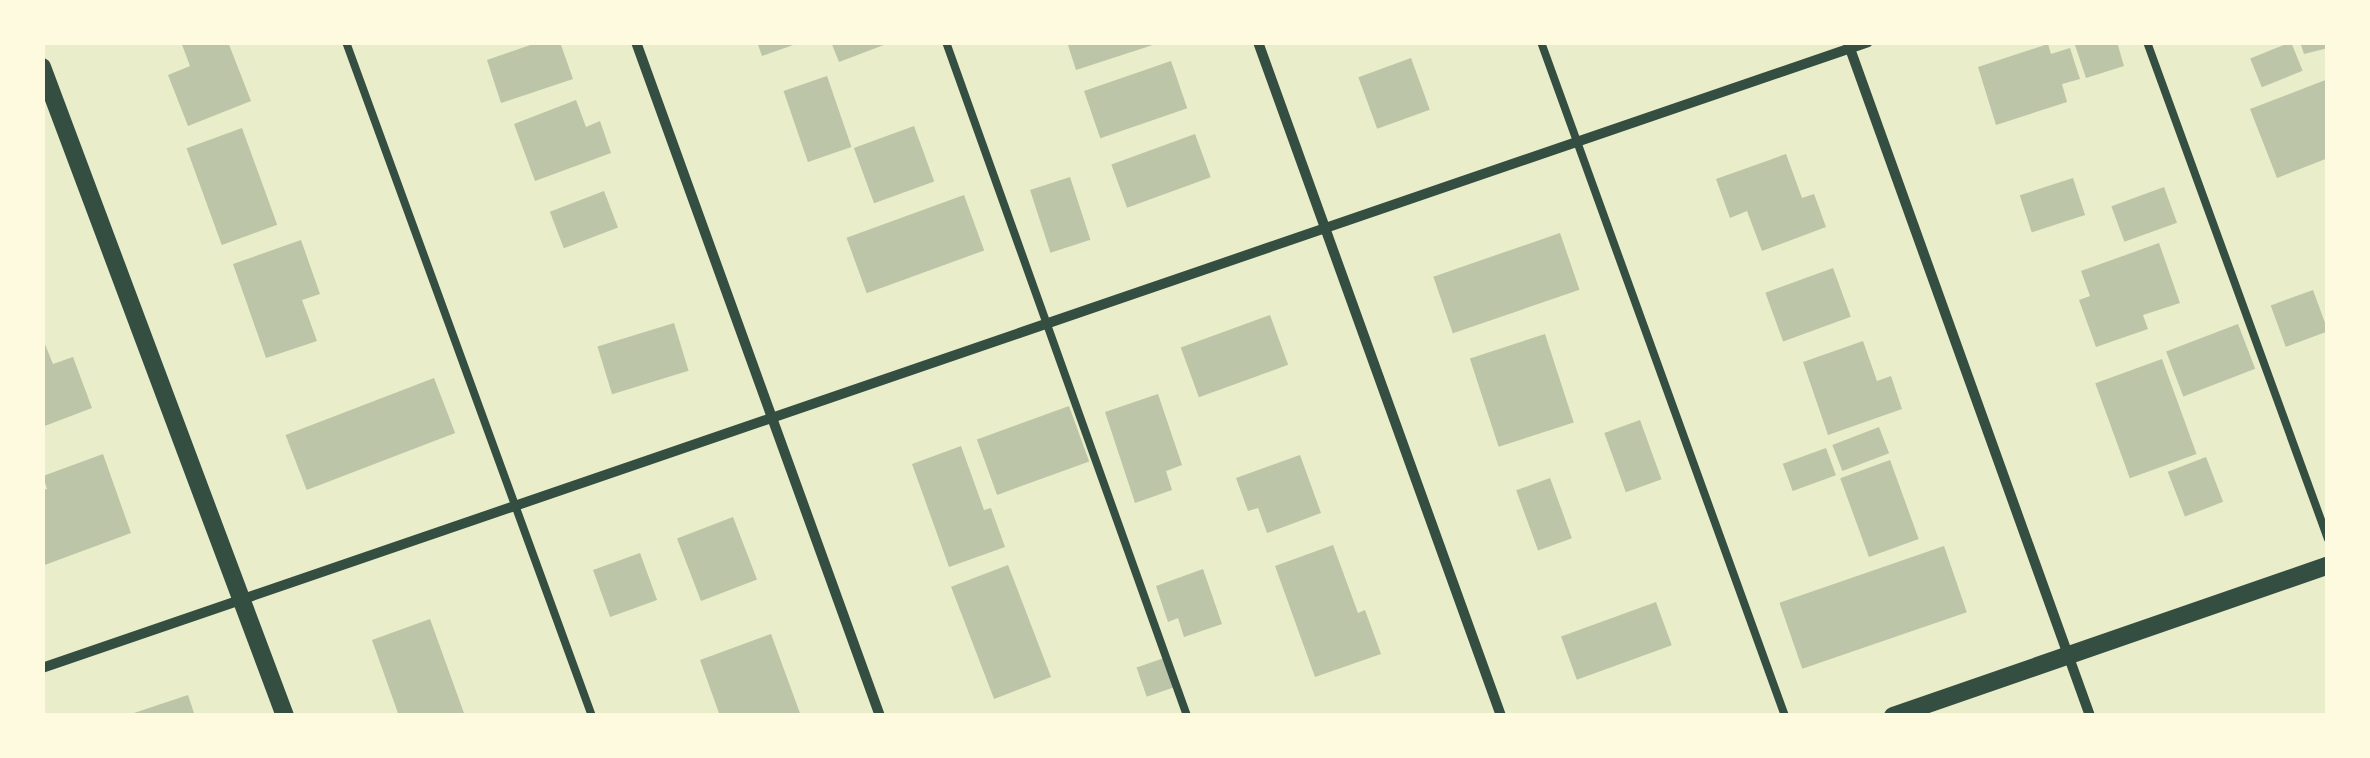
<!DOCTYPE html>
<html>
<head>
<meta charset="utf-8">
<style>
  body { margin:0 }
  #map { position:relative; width:2370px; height:758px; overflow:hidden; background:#e9edc9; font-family:"DM Sans",sans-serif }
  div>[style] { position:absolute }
  .building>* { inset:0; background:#bcc5a7; transform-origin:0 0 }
  .service>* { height:8px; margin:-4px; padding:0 4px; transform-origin:4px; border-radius:4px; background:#344e41 }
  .minor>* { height:10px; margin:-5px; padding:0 5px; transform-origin:5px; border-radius:5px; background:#344e41 }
  .tertiary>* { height:18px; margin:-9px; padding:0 9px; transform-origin:9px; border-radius:9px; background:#344e41 }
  span { translate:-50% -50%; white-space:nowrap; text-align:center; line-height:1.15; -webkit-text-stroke:9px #fefae0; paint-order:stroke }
  .frame { position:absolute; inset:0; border:45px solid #fefae0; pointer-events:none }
</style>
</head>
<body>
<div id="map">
  <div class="building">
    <i style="clip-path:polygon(181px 42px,228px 42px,251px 101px,188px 126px,168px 75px,190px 66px)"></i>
    <i style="clip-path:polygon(539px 42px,560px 42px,573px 79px,501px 103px,487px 60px)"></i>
    <i style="clip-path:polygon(757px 42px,799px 42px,799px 43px,762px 56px)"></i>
    <i style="clip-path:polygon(831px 42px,889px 42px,889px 43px,839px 62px)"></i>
    <i style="clip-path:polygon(1067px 42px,1159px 42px,1159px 43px,1076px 70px)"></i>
    <i style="clip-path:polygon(2074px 42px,2117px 42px,2124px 66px,2086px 78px)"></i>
    <i style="left:2291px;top:42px;width:31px;height:44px;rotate:68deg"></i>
    <i style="clip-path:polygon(2300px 42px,2328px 42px,2328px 48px,2304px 54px)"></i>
    <i style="clip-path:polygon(2048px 44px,2051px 54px,2070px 48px,2080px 79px,2062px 84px,2067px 102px,1996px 125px,1978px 67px)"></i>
    <i style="left:1411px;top:58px;width:55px;height:56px;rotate:70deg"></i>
    <i style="left:1171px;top:61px;width:50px;height:92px;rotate:71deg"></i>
    <i style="left:827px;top:76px;width:75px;height:46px;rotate:71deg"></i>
    <i style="clip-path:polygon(2328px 79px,2328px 158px,2277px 178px,2250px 109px)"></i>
    <i style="clip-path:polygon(576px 100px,586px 127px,600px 121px,611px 153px,535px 181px,514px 124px)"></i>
    <i style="left:914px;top:126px;width:59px;height:64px;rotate:70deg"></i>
    <i style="left:242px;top:128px;width:103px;height:59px;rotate:70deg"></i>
    <i style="left:1195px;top:134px;width:46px;height:89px;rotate:70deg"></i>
    <i style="clip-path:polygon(1786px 154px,1802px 198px,1814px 194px,1826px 227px,1762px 251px,1747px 211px,1730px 218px,1716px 179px)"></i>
    <i style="left:1070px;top:177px;width:66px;height:42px;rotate:72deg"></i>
    <i style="left:2073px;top:178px;width:39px;height:56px;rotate:72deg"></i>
    <i style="left:2164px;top:187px;width:38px;height:56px;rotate:70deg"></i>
    <i style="left:604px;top:191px;width:39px;height:58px;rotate:69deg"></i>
    <i style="left:964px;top:195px;width:59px;height:125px;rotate:70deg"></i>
    <i style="left:1560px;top:233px;width:60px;height:134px;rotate:71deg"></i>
    <i style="clip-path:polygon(301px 240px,320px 294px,302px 300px,317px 341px,266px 358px,233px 264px)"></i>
    <i style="clip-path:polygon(2159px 243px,2180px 303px,2143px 315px,2148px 329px,2096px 347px,2079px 300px,2090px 296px,2081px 271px)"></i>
    <i style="left:1833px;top:268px;width:52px;height:72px;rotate:70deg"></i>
    <i style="left:2313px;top:290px;width:44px;height:45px;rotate:70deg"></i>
    <i style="left:1270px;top:315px;width:53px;height:95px;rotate:70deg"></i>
    <i style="left:674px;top:323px;width:50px;height:80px;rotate:73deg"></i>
    <i style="left:2238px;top:324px;width:48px;height:77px;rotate:69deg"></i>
    <i style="left:1545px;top:334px;width:93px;height:79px;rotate:72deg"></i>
    <i style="clip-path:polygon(42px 337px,53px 364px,73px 357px,92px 408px,42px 427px)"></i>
    <i style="clip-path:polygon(1863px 341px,1877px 381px,1891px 376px,1902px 409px,1828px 435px,1803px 362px)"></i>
    <i style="left:2162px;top:359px;width:101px;height:71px;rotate:70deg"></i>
    <i style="left:434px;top:378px;width:59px;height:159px;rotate:69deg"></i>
    <i style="clip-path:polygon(1158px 394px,1182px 465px,1166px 471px,1172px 490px,1135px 503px,1105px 412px)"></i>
    <i style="left:1069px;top:406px;width:59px;height:98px;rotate:70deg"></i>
    <i style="left:1640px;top:420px;width:63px;height:38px;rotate:70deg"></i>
    <i style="left:1879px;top:427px;width:28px;height:50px;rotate:69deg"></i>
    <i style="clip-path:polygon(961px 446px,984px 510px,991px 508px,1005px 547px,949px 567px,912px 464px)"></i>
    <i style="left:1826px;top:448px;width:29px;height:46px;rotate:70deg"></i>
    <i style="clip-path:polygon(103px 454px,131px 533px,42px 566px,42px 490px,47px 489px,43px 476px)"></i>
    <i style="clip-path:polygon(1300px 455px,1321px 513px,1267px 533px,1258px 508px,1248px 511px,1236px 478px)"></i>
    <i style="left:2206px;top:457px;width:48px;height:41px;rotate:69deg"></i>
    <i style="left:1890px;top:460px;width:84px;height:53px;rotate:70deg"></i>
    <i style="left:1550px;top:478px;width:64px;height:36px;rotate:70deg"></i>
    <i style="left:733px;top:517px;width:67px;height:60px;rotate:69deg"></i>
    <i style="clip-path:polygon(1333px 545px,1358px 613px,1365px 610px,1381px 654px,1315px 677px,1275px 566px)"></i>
    <i style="left:1944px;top:546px;width:70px;height:174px;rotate:71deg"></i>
    <i style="left:640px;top:553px;width:50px;height:50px;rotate:70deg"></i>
    <i style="left:1008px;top:565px;width:120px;height:61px;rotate:69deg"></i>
    <i style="clip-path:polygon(1203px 569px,1222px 624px,1184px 637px,1178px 618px,1168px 622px,1156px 586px)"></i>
    <i style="left:1656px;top:602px;width:46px;height:101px;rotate:70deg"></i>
    <i style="clip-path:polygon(430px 619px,465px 716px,399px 716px,372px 640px)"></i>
    <i style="clip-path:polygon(771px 634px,801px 716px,720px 716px,700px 660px)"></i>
    <i style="left:1164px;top:658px;width:31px;height:29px;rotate:71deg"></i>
    <i style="clip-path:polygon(188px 695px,195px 716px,128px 716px,128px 715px)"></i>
  </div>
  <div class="service">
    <i style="left:346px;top:42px;width:717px;rotate:69.95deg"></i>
    <i style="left:946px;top:42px;width:716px;rotate:70.32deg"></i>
    <i style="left:1541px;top:42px;width:717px;rotate:70.1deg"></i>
    <i style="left:2147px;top:42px;width:529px;rotate:69.99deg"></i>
  </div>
  <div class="minor">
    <i style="left:636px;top:42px;width:717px;rotate:70.1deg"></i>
    <i style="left:1258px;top:42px;width:716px;rotate:70.17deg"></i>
    <i style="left:1848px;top:43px;width:715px;rotate:70.22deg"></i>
    <i style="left:42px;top:668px;width:1930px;rotate:-18.92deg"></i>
  </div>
  <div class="tertiary">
    <i style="left:42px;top:67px;width:693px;rotate:69.47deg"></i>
    <i style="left:1893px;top:716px;width:460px;rotate:-19.1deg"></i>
  </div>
  <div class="frame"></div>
</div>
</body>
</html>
